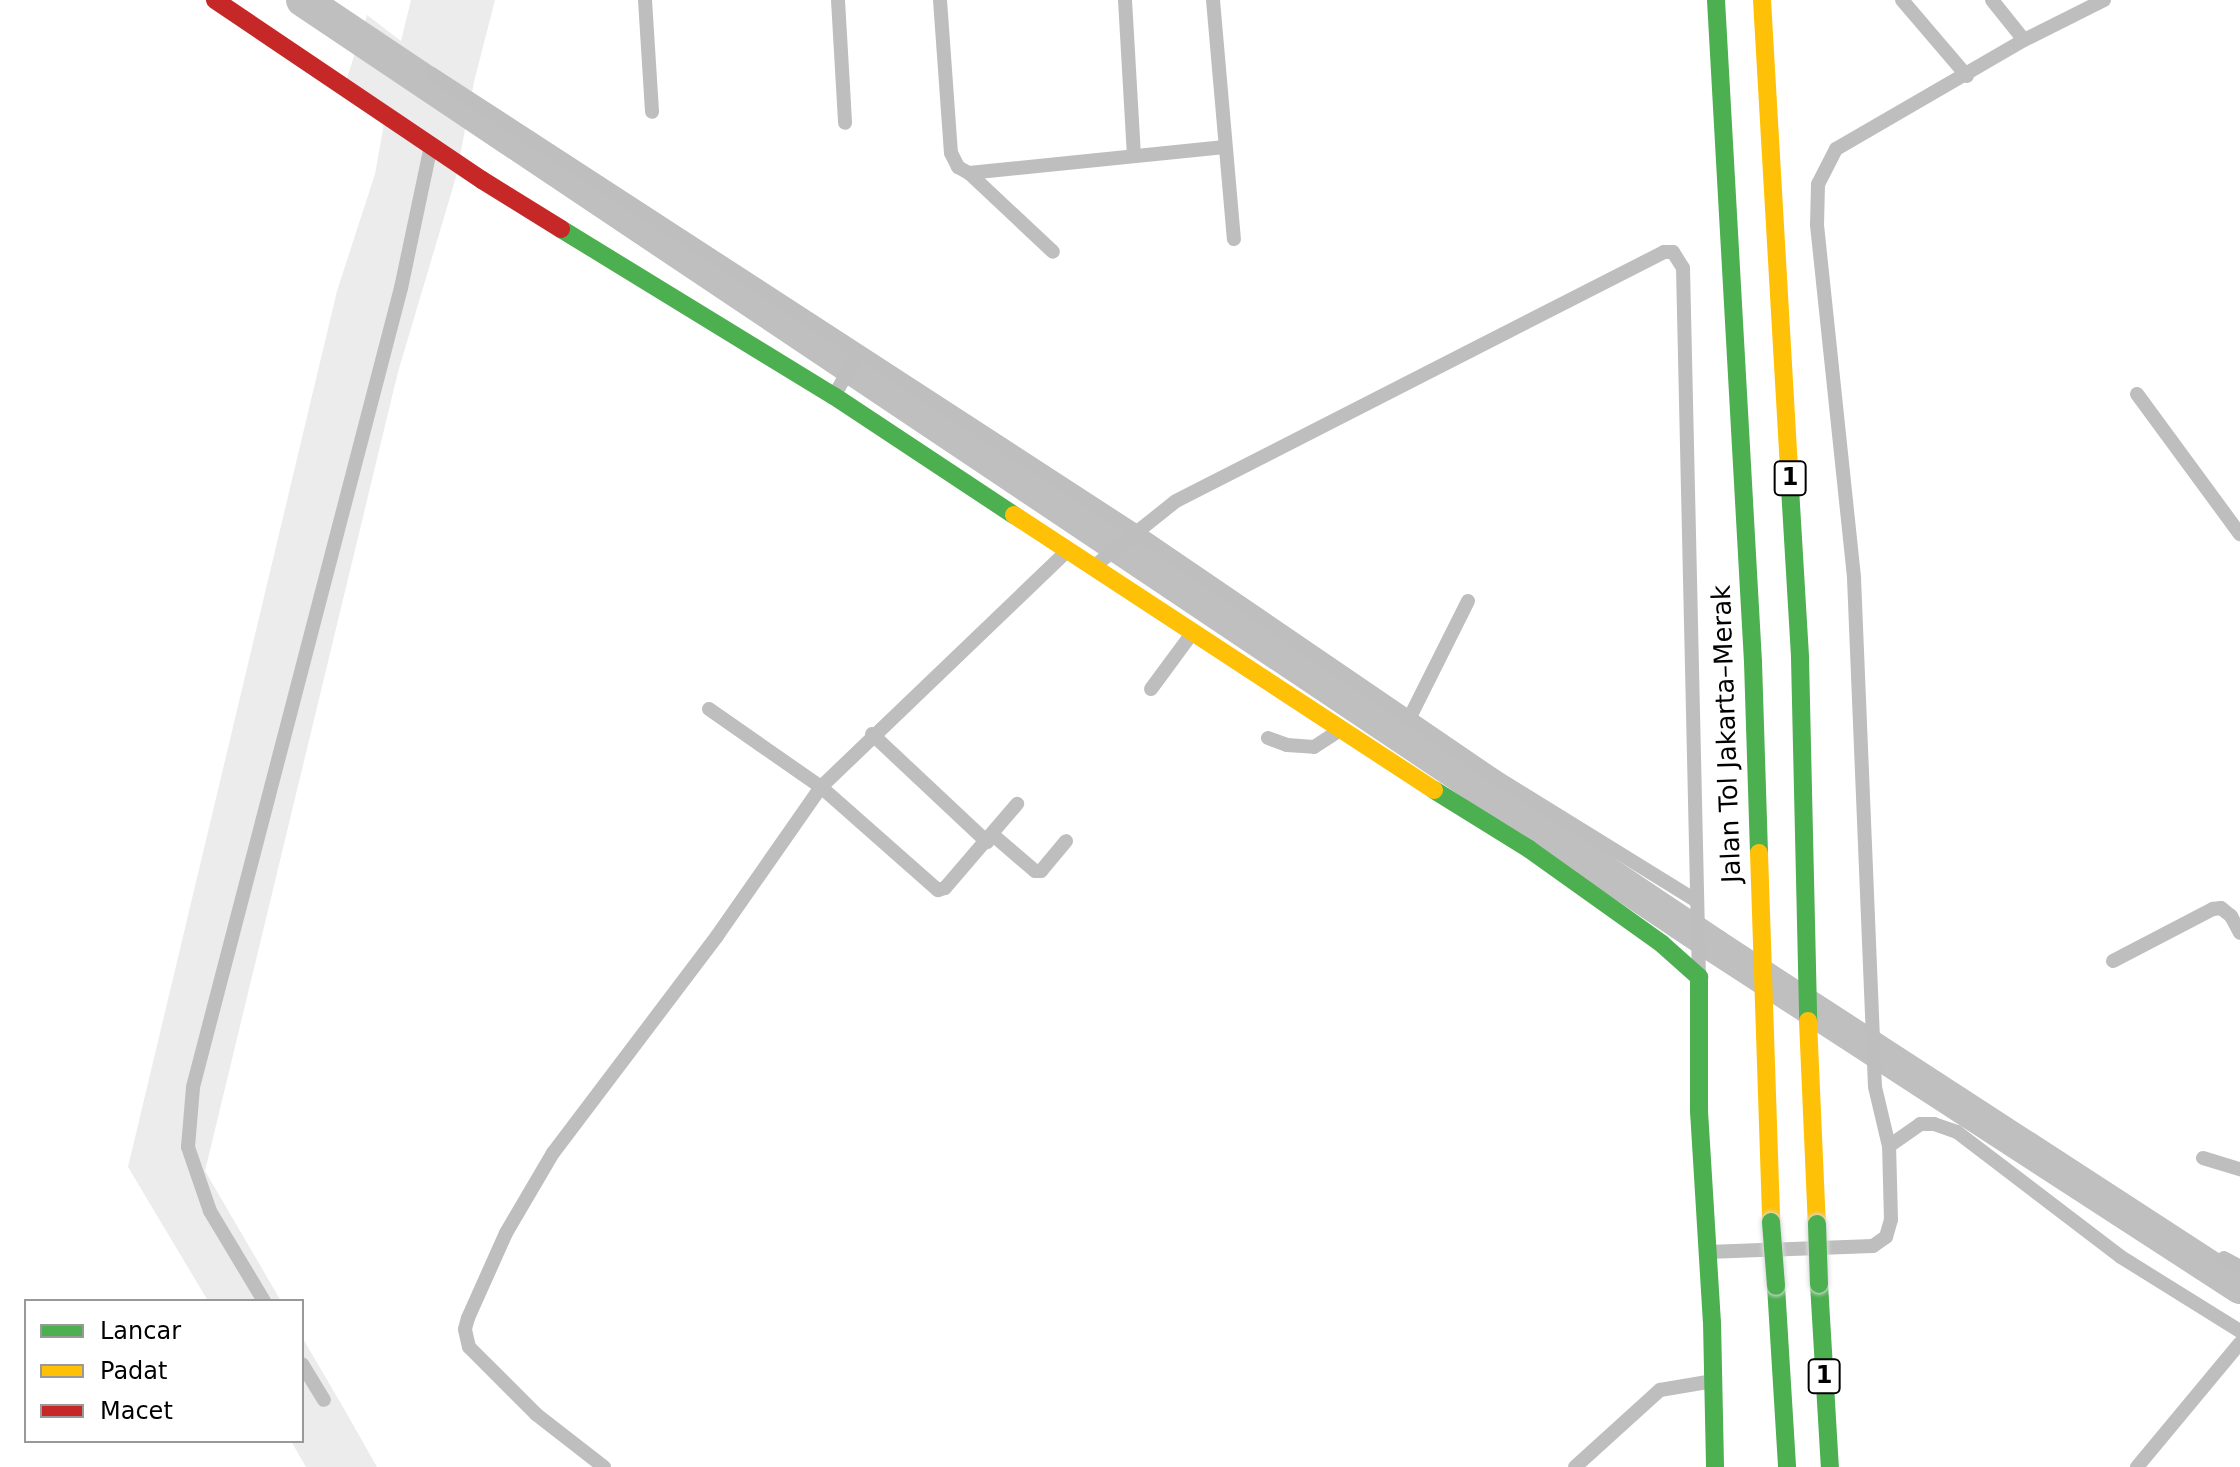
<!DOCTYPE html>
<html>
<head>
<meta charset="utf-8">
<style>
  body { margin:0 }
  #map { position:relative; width:2240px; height:1467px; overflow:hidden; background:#fff; font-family:"DejaVu Sans",sans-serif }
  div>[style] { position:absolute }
  .green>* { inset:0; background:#ececec }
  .river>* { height:34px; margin:-17px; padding:0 17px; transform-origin:17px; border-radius:17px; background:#bfbfbf }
  .street>* { height:14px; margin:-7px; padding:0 7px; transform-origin:7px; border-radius:7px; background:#bebebe }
  .fast>* { height:18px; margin:-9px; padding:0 9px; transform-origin:9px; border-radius:9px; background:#4caf50 }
  .slow>* { height:18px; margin:-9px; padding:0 9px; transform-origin:9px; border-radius:9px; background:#ffc107 }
  .jam>* { height:18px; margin:-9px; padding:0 9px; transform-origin:9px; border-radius:9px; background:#c62828 }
  .bridges { filter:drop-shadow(0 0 2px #dbdbdb) drop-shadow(0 0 2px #dbdbdb) }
  .fast-bridge>* { height:18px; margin:-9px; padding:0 9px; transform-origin:9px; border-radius:9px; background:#4caf50 }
  span { translate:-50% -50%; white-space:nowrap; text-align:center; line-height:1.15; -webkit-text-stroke:8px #fff; paint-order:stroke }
  .shield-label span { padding:2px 6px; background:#fff; border:2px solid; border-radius:6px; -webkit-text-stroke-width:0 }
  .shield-label { font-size:24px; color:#000; font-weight:700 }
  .street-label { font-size:26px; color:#000 }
  .legend { position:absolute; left:24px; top:1299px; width:280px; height:144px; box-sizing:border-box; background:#fff; border:2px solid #999; margin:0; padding:10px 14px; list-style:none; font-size:24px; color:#000 }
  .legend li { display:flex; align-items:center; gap:16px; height:40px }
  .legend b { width:40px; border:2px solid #999 }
</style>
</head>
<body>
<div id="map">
  <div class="green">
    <i style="clip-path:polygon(411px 0,495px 0,474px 82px,456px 177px,398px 372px,205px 1171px,281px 1301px,208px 1301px,128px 1167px,337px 291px,375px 174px,385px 118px,342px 94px,367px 15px,401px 41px)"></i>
    <i style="clip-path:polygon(302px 1337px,347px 1414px,377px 1467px,306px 1467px,291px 1441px,302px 1441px)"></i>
  </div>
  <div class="river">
    <i style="left:303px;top:0;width:1700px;rotate:33.82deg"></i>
    <i style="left:1715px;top:946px;width:626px;rotate:33deg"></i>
  </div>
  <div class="street">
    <i style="left:645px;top:0;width:112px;rotate:86.4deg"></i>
    <i style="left:838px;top:0;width:123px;rotate:86.7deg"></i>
    <i style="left:940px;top:0;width:153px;rotate:85.9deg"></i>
    <i style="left:951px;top:153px;width:16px;rotate:63deg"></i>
    <i style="left:958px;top:167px;width:13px;rotate:29deg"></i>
    <i style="left:969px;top:173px;width:115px;rotate:43.2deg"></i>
    <i style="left:1125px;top:0;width:156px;rotate:86.7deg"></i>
    <i style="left:1213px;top:0;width:240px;rotate:85deg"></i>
    <i style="left:1902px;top:0;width:100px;rotate:49.5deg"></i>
    <i style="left:1992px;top:0;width:51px;rotate:51.3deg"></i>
    <i style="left:2104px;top:0;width:89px;rotate:153.4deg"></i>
    <i style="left:2024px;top:40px;width:217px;rotate:149.9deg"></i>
    <i style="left:1836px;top:149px;width:39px;rotate:117deg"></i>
    <i style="left:1818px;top:184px;width:41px;rotate:91.4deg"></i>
    <i style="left:1817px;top:225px;width:355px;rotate:84deg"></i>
    <i style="left:1854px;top:578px;width:509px;rotate:87.64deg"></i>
    <i style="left:1875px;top:1087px;width:61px;rotate:76.7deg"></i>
    <i style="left:1889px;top:1146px;width:38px;rotate:-35deg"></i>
    <i style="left:1920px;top:1124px;width:14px"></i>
    <i style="left:1934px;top:1124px;width:24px;rotate:19deg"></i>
    <i style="left:1957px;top:1132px;width:206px;rotate:37.3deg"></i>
    <i style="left:2121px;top:1257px;width:140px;rotate:31.9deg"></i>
    <i style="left:432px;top:74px;width:841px;rotate:33.01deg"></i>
    <i style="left:1137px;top:532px;width:435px;rotate:34.3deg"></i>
    <i style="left:1496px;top:777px;width:234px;rotate:31.7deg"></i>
    <i style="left:969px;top:173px;width:257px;rotate:-5.8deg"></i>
    <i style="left:2137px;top:394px;width:174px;rotate:53.7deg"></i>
    <i style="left:834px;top:396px;width:48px;rotate:-60.3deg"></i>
    <i style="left:1092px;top:568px;width:107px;rotate:-38.6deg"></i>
    <i style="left:1176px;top:501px;width:548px;rotate:-27.03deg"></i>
    <i style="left:1664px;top:252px;width:9px"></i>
    <i style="left:1673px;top:252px;width:19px;rotate:58deg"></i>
    <i style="left:1683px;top:268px;width:709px;rotate:88.71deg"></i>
    <i style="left:1151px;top:689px;width:71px;rotate:-53.6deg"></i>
    <i style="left:709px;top:709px;width:136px;rotate:34.9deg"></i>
    <i style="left:821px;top:787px;width:156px;rotate:41.4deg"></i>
    <i style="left:938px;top:890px;width:7px;rotate:-16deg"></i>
    <i style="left:945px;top:888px;width:111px;rotate:-49.4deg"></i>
    <i style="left:1409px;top:719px;width:132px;rotate:-63.4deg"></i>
    <i style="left:872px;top:734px;width:158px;rotate:43.2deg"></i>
    <i style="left:1268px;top:738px;width:20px;rotate:20deg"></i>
    <i style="left:1287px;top:745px;width:27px;rotate:4deg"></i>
    <i style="left:1314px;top:747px;width:30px;rotate:-33deg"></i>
    <i style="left:993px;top:835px;width:55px;rotate:40.6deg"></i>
    <i style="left:1035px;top:871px;width:6px"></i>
    <i style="left:1041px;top:871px;width:39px;rotate:-50deg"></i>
    <i style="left:2113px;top:961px;width:113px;rotate:-27.5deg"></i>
    <i style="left:2213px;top:909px;width:8px;rotate:-7deg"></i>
    <i style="left:2221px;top:908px;width:13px;rotate:39deg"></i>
    <i style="left:2231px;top:916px;width:19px;rotate:62deg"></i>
    <i style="left:2203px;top:1158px;width:39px;rotate:17deg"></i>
    <i style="left:1708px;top:1252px;width:165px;rotate:-2.1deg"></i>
    <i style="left:1873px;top:1246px;width:16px;rotate:-35deg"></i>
    <i style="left:1886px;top:1237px;width:18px;rotate:-74deg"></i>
    <i style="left:1891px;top:1220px;width:74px;rotate:-91.5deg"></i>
    <i style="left:2224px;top:1258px;width:18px;rotate:29deg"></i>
    <i style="left:264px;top:1301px;width:105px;rotate:-121deg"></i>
    <i style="left:210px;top:1211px;width:68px;rotate:-109deg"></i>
    <i style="left:188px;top:1147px;width:60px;rotate:-85.2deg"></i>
    <i style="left:193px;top:1087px;width:826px;rotate:-75.41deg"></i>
    <i style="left:401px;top:288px;width:145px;rotate:-78.1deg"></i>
    <i style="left:302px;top:1364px;width:42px;rotate:58.6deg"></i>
    <i style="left:604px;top:1467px;width:86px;rotate:-142.1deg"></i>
    <i style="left:536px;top:1414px;width:95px;rotate:-135deg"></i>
    <i style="left:469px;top:1347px;width:18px;rotate:-103deg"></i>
    <i style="left:465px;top:1329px;width:11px;rotate:-75deg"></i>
    <i style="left:468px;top:1318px;width:93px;rotate:-65.9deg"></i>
    <i style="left:506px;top:1233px;width:93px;rotate:-59.6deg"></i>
    <i style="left:553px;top:1153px;width:272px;rotate:-52.9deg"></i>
    <i style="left:717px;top:936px;width:182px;rotate:-55.1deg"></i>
    <i style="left:821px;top:787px;width:341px;rotate:-43.8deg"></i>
    <i style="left:1575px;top:1467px;width:115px;rotate:-42.2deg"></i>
    <i style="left:1660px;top:1390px;width:54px;rotate:-9.6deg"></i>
    <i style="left:2137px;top:1467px;width:161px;rotate:-50.3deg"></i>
  </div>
  <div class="fast">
    <i style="left:1716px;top:0;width:663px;rotate:86.8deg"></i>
    <i style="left:1753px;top:662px;width:191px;rotate:88.2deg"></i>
    <i style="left:561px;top:229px;width:320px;rotate:31.5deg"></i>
    <i style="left:834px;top:396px;width:216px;rotate:33.5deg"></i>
    <i style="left:1789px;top:471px;width:187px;rotate:86.6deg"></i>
    <i style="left:1800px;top:658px;width:363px;rotate:88.7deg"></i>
    <i style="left:1434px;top:790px;width:112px;rotate:31.8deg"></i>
    <i style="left:1529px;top:849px;width:163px;rotate:35.5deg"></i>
    <i style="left:1662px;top:944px;width:50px;rotate:41.7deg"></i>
    <i style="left:1699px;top:977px;width:134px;rotate:90deg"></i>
    <i style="left:1699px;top:1111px;width:211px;rotate:86.5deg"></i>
    <i style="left:1712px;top:1322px;width:145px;rotate:88.8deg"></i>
    <i style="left:1819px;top:1284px;width:183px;rotate:86.6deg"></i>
    <i style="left:1776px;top:1286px;width:181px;rotate:86.5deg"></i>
  </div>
  <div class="slow">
    <i style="left:1762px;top:0;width:472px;rotate:86.7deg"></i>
    <i style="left:1014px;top:515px;width:502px;rotate:33.22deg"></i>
    <i style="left:1759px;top:853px;width:369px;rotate:88.1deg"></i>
    <i style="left:1808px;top:1021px;width:203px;rotate:87.5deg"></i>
  </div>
  <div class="jam">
    <i style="left:215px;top:0;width:322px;rotate:34deg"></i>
    <i style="left:482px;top:180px;width:93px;rotate:31.8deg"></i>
  </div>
  <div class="bridges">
    <div class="fast-bridge">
      <i style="left:1771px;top:1222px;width:64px;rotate:85.5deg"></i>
      <i style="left:1817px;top:1224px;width:60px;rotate:88.1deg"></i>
    </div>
  </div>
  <div class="shield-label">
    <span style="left:1790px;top:478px">1</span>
    <span style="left:1824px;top:1376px">1</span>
  </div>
  <div class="street-label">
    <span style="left:1727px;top:734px;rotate:-92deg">Jalan Tol Jakarta–Merak</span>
  </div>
  <ul class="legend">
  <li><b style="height:10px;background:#4caf50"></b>Lancar</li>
  <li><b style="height:10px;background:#ffc107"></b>Padat</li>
  <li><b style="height:10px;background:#c62828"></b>Macet</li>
  </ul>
</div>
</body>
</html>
